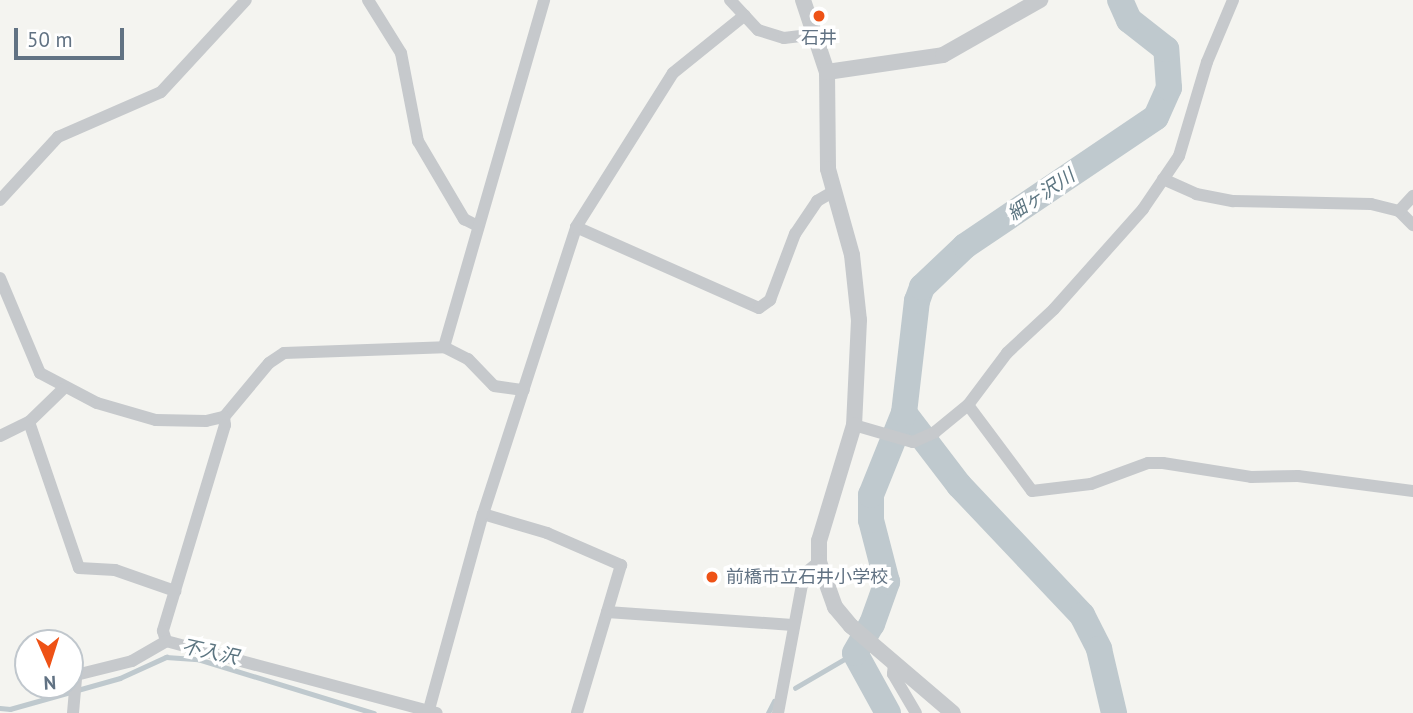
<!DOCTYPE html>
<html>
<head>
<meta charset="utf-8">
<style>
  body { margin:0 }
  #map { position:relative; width:1413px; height:713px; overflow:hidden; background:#f4f4f0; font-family:"PT Sans","Noto Sans JP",sans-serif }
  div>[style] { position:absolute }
  .stream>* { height:4.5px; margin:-2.25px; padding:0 2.25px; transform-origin:2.25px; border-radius:2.25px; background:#bfc9ce }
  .river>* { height:26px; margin:-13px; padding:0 13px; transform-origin:13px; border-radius:13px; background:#bfc9ce }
  .minor>* { height:12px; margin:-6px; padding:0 6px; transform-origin:6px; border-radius:6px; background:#c6c9cc }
  .tertiary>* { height:16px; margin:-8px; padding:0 8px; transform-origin:8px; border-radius:8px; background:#c6c9cc }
  .dots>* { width:19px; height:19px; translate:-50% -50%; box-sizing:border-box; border:4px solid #fff; border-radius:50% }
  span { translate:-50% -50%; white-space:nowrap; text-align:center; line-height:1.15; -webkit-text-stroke:7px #fff; paint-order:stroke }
  .poi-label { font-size:18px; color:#617283 }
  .left { translate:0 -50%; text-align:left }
  .water-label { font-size:19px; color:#5c7581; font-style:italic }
  .north { position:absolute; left:14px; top:629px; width:70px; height:70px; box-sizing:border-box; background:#fff; border:2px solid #c0c7cd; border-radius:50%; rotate:177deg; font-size:19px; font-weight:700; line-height:28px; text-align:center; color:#617283 }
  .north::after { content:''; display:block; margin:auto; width:24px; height:32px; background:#ee5216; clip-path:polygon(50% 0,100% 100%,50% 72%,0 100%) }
  .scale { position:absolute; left:14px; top:28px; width:110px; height:32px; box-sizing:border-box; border:4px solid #617283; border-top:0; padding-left:9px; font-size:21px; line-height:24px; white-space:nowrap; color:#617283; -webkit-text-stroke:5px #fff; paint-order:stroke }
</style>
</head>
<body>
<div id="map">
  <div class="stream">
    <i style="left:795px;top:688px;width:69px;rotate:-30.3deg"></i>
    <i style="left:0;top:708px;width:10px;rotate:6deg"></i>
    <i style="left:10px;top:709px;width:114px;rotate:-15.7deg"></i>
    <i style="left:120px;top:678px;width:51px;rotate:-24.5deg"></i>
    <i style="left:166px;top:657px;width:32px;rotate:4deg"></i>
    <i style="left:198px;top:659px;width:184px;rotate:17.1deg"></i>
    <i style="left:768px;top:713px;width:13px;rotate:-63deg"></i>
  </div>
  <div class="river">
    <i style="left:904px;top:413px;width:91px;rotate:52.6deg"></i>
    <i style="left:959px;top:485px;width:179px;rotate:46.6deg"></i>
    <i style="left:1082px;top:615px;width:38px;rotate:63deg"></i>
    <i style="left:1099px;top:649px;width:66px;rotate:76.8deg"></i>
    <i style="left:888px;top:713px;width:68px;rotate:-118.8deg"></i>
    <i style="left:855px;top:653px;width:34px;rotate:-60deg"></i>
    <i style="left:872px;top:624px;width:45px;rotate:-70.3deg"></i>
    <i style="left:887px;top:582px;width:64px;rotate:-104.5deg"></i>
    <i style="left:871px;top:520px;width:25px;rotate:-90deg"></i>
    <i style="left:871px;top:495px;width:88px;rotate:-68.1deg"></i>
    <i style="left:904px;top:413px;width:113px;rotate:-83.4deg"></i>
    <i style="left:917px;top:301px;width:15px;rotate:-70deg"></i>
    <i style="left:922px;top:287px;width:59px;rotate:-43.6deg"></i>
    <i style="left:965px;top:246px;width:230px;rotate:-34deg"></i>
    <i style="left:1156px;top:117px;width:32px;rotate:-66deg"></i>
    <i style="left:1169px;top:88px;width:39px;rotate:-94deg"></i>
    <i style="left:1166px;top:49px;width:47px;rotate:-141.9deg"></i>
    <i style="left:1129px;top:20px;width:22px;rotate:-114deg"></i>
  </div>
  <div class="minor">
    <i style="left:368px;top:0;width:62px;rotate:58.1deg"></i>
    <i style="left:401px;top:53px;width:90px;rotate:79.1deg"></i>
    <i style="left:418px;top:141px;width:91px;rotate:59.5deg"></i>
    <i style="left:464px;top:219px;width:16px;rotate:27deg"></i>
    <i style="left:730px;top:0;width:41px;rotate:47deg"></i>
    <i style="left:758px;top:30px;width:27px;rotate:17deg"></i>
    <i style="left:784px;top:38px;width:31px;rotate:-7deg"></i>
    <i style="left:1163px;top:179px;width:36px;rotate:24deg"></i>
    <i style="left:1196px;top:194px;width:38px;rotate:11deg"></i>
    <i style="left:1233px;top:201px;width:138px;rotate:1.2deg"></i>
    <i style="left:1371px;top:204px;width:29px;rotate:14deg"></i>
    <i style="left:1399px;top:211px;width:20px;rotate:45deg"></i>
    <i style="left:0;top:200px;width:86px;rotate:-47.4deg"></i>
    <i style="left:58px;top:137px;width:112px;rotate:-23.6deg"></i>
    <i style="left:161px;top:92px;width:125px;rotate:-47.3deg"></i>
    <i style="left:1399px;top:211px;width:21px;rotate:-47deg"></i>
    <i style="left:576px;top:227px;width:200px;rotate:23.9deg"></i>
    <i style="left:759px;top:308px;width:14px;rotate:-36deg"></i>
    <i style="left:770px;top:300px;width:71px;rotate:-69.3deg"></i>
    <i style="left:795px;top:234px;width:40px;rotate:-56deg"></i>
    <i style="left:817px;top:201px;width:16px;rotate:-30deg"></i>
    <i style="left:0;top:278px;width:103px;rotate:67.2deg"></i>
    <i style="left:40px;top:373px;width:64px;rotate:27.8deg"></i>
    <i style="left:97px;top:403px;width:61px;rotate:16.1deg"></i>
    <i style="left:156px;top:420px;width:50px;rotate:1.1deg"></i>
    <i style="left:206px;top:421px;width:18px;rotate:-13deg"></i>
    <i style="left:224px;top:417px;width:70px;rotate:-50.2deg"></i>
    <i style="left:269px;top:363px;width:18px;rotate:-34deg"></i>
    <i style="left:284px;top:353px;width:160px;rotate:-2.1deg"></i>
    <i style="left:444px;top:347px;width:27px;rotate:27deg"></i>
    <i style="left:468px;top:359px;width:37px;rotate:46deg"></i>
    <i style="left:494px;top:386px;width:30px;rotate:8deg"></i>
    <i style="left:444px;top:347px;width:361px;rotate:-73.9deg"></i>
    <i style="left:63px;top:389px;width:47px;rotate:135.9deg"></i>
    <i style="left:29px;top:422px;width:154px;rotate:71.1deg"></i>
    <i style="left:79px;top:568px;width:36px;rotate:3deg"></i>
    <i style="left:115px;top:570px;width:64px;rotate:19.3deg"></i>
    <i style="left:968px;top:405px;width:107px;rotate:53.3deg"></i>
    <i style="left:1032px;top:491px;width:59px;rotate:-6.8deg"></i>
    <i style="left:1091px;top:484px;width:61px;rotate:-20.2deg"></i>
    <i style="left:1148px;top:463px;width:15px"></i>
    <i style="left:1163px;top:463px;width:89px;rotate:9deg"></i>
    <i style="left:1251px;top:477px;width:47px;rotate:-1.2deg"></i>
    <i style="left:1298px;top:476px;width:116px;rotate:7.4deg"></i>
    <i style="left:224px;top:417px;width:8px;rotate:83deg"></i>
    <i style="left:225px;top:425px;width:215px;rotate:106.8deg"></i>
    <i style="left:163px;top:631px;width:10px;rotate:73deg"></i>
    <i style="left:166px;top:641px;width:280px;rotate:14.9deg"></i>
    <i style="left:854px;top:425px;width:61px;rotate:16.1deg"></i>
    <i style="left:913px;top:442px;width:24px;rotate:-24deg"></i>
    <i style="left:935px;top:432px;width:43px;rotate:-39.3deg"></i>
    <i style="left:968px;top:405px;width:65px;rotate:-53.1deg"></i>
    <i style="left:1007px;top:353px;width:64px;rotate:-43.1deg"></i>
    <i style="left:1054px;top:309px;width:134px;rotate:-48.3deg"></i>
    <i style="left:1143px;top:209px;width:64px;rotate:-55.8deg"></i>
    <i style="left:1179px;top:156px;width:98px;rotate:-73.4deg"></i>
    <i style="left:1207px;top:62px;width:67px;rotate:-67.2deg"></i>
    <i style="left:0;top:436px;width:32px;rotate:-26deg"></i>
    <i style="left:483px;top:514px;width:67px;rotate:16.5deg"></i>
    <i style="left:547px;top:533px;width:81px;rotate:23.4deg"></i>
    <i style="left:621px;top:565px;width:154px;rotate:106.6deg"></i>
    <i style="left:607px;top:612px;width:186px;rotate:4deg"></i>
    <i style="left:894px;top:664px;width:10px;rotate:96deg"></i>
    <i style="left:893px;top:674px;width:45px;rotate:59.5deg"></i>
    <i style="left:73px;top:713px;width:38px;rotate:-85deg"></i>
    <i style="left:76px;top:675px;width:58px;rotate:-14deg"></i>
    <i style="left:132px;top:661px;width:39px;rotate:-30deg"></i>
    <i style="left:428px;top:713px;width:206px;rotate:-74.6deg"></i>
    <i style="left:483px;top:514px;width:302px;rotate:-72deg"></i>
    <i style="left:576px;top:227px;width:182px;rotate:-57.8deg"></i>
    <i style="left:673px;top:73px;width:92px;rotate:-38.9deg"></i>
    <i style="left:778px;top:713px;width:141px;rotate:-79.4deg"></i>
    <i style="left:804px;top:574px;width:19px;rotate:-39deg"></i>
  </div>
  <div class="tertiary">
    <i style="left:803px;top:0;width:76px;rotate:71.6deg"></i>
    <i style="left:827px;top:72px;width:97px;rotate:89.4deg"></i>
    <i style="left:828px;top:169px;width:89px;rotate:74.4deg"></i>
    <i style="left:852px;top:255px;width:65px;rotate:83.9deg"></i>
    <i style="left:859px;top:320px;width:105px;rotate:92.7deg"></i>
    <i style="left:854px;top:425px;width:121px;rotate:106.8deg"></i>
    <i style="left:819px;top:541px;width:21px;rotate:90deg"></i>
    <i style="left:819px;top:562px;width:48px;rotate:70.4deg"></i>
    <i style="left:835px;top:607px;width:25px;rotate:50deg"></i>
    <i style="left:851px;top:626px;width:134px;rotate:40.5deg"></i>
    <i style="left:827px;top:72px;width:117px;rotate:-8.3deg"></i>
    <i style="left:943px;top:55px;width:112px;rotate:-29.6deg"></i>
  </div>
  <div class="dots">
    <i style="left:819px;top:16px;background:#ee5216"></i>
    <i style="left:712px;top:577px;background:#ee5216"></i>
  </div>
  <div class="poi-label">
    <span style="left:819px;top:38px">石井</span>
    <span class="left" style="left:726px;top:577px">前橋市立石井小学校</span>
  </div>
  <div class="water-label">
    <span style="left:1041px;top:195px;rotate:-34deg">細ヶ沢川</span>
    <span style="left:210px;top:652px;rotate:12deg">不入沢</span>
  </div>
  <div class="north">N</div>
  <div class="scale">50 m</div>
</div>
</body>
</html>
